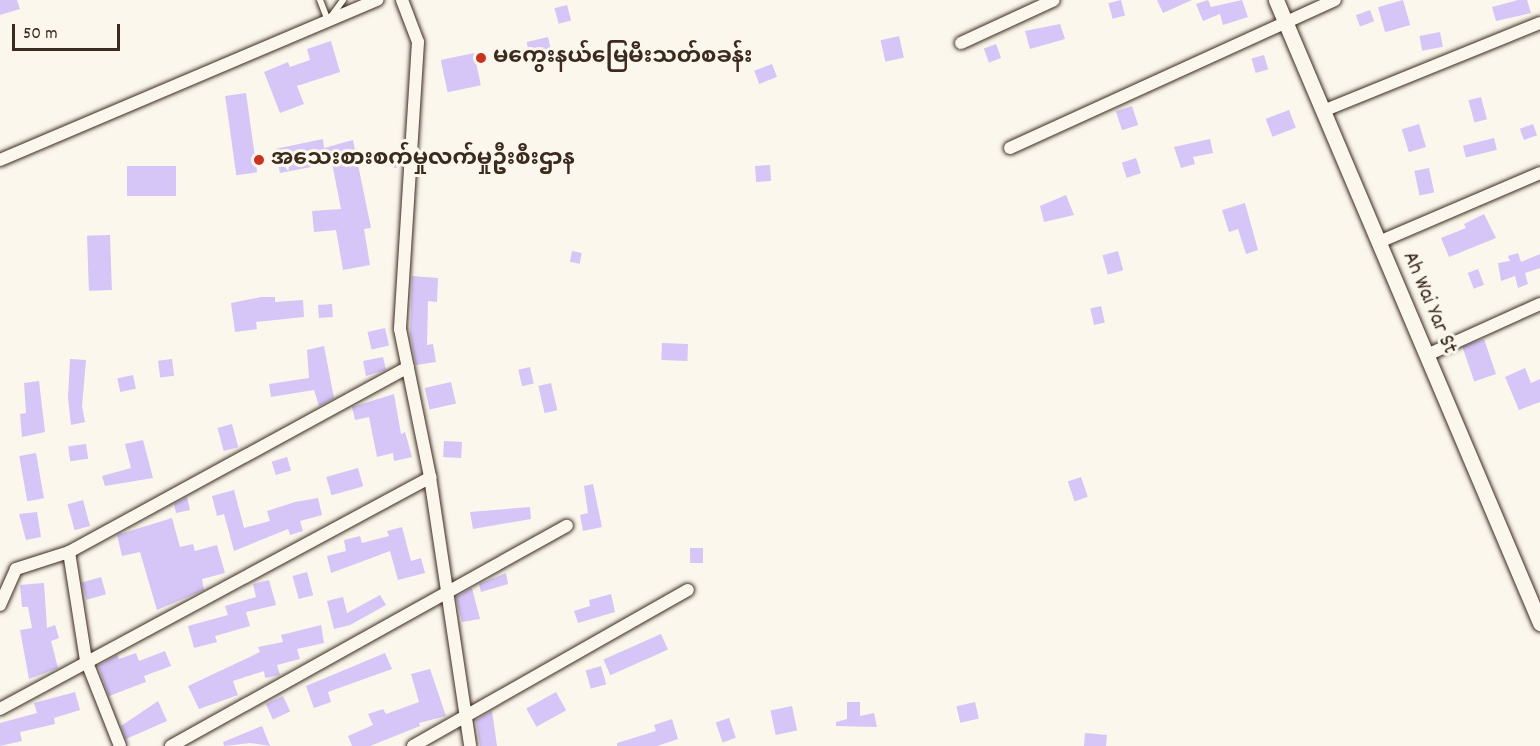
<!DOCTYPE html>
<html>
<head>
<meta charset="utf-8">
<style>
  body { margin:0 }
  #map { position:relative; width:1540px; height:746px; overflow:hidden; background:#fbf7ec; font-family:Dekko,"Noto Sans Myanmar",sans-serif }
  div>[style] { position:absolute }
  .building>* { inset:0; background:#d6c5f7; transform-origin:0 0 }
  .roads { filter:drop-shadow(0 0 2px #3b2a1e) drop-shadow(0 0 2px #3b2a1e) }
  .service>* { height:6px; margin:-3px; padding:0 3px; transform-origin:3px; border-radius:3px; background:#fbf7ec }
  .minor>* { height:12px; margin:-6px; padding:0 6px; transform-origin:6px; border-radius:6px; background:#fbf7ec }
  .tertiary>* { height:15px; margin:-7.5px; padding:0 7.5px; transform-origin:7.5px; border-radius:7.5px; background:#fbf7ec }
  .dots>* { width:16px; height:16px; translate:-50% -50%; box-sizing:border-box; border:3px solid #fbf7ec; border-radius:50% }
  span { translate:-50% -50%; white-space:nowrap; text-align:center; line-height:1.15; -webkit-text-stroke:6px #fbf7ec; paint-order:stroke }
  .poi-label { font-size:22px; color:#3b2a1e; font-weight:700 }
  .left { translate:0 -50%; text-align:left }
  .street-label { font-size:22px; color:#3b2a1e }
  .scale { position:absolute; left:12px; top:24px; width:108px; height:27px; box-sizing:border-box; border:3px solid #3b2a1e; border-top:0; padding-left:8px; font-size:18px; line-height:21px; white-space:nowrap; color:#3b2a1e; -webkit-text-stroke:4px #fbf7ec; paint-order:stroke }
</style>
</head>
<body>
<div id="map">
  <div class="building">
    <i style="clip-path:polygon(0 0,17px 0,20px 9px,0 15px)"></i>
    <i style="left:1121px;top:0;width:16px;height:13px;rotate:75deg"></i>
    <i style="clip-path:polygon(1157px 0,1192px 0,1163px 13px)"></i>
    <i style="clip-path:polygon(1208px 0,1211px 7px,1242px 0,1248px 17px,1223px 25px,1220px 14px,1203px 21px,1196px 4px)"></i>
    <i style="left:1403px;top:0;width:26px;height:26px;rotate:74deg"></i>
    <i style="clip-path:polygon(1518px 0,1527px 0,1531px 13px,1496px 21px,1492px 7px)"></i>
    <i style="left:567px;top:5px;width:16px;height:13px;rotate:75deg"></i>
    <i style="left:1370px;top:10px;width:12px;height:15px;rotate:70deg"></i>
    <i style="clip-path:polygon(1060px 24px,1065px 39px,1030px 49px,1025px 31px)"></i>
    <i style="left:1440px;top:32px;width:15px;height:21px;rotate:79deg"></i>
    <i style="left:899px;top:36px;width:22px;height:19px;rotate:77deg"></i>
    <i style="left:548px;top:37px;width:17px;height:22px;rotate:77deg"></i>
    <i style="clip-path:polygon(331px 41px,340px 72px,297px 86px,304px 104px,280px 113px,264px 72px,288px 62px,290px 67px,310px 60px,307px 49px)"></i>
    <i style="left:996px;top:44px;width:15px;height:13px;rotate:70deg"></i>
    <i style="left:474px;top:53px;width:33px;height:34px;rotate:78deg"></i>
    <i style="left:1264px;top:55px;width:15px;height:13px;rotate:74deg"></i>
    <i style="left:772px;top:64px;width:14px;height:19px;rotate:69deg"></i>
    <i style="left:246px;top:93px;width:80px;height:21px;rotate:82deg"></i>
    <i style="left:1481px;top:97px;width:23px;height:13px;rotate:75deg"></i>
    <i style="left:1132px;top:106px;width:20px;height:17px;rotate:72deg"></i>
    <i style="left:1289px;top:110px;width:19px;height:25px;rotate:69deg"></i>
    <i style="left:1419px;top:124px;width:24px;height:18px;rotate:73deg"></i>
    <i style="left:1533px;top:124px;width:12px;height:14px;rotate:70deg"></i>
    <i style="left:1494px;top:138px;width:12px;height:32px;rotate:76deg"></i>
    <i style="clip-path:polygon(323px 139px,324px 148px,353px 140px,371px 228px,364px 229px,370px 265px,343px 270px,336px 230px,314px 232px,312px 211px,341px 209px,332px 163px,280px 173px,275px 149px)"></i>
    <i style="clip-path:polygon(1210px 139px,1213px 153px,1193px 157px,1195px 164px,1181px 168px,1174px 147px)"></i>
    <i style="clip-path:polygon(403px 154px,402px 167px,393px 168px,392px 155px)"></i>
    <i style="left:1136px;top:158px;width:16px;height:15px;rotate:72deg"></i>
    <i style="left:770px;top:165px;width:16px;height:15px;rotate:86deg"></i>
    <i style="left:127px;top:166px;width:49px;height:30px"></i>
    <i style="left:1429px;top:168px;width:25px;height:15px;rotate:78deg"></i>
    <i style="clip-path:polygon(1066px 195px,1074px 215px,1044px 222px,1040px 206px)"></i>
    <i style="clip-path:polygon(1245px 203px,1258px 250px,1246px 254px,1238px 229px,1229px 232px,1222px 210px)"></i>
    <i style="clip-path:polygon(1484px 214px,1496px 238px,1449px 257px,1441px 238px,1466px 228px,1464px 224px)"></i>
    <i style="left:110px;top:235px;width:55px;height:23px;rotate:88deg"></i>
    <i style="left:572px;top:251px;width:10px;height:11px;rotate:11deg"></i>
    <i style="left:1118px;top:251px;width:20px;height:16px;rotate:75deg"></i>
    <i style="clip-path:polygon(1518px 253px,1521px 262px,1540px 254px,1540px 268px,1525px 273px,1528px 284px,1518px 288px,1515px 276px,1501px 281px,1498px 263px,1510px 261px,1508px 256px)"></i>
    <i style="left:1478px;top:269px;width:17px;height:11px;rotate:69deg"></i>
    <i style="clip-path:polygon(412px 276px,438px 278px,437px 302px,428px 301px,427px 345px,433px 344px,436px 362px,416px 365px,410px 334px)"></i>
    <i style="clip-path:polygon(261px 297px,275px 297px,275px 302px,303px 300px,304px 317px,256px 322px,257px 329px,235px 332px,231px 303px)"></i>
    <i style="left:332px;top:304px;width:13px;height:14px;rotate:86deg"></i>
    <i style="left:1101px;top:306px;width:17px;height:11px;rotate:77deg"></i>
    <i style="left:385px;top:328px;width:18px;height:18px;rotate:77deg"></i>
    <i style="left:1484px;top:339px;width:37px;height:23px;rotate:71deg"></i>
    <i style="left:662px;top:343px;width:26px;height:17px;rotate:2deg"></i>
    <i style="clip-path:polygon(324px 346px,334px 398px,319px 406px,314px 390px,271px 397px,269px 384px,309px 378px,307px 350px)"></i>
    <i style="clip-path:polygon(383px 357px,386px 370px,366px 376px,363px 361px)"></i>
    <i style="clip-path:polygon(70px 359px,86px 360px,82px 406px,85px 422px,71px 425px,68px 398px)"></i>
    <i style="left:172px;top:359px;width:17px;height:14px;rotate:83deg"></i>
    <i style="left:530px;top:367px;width:17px;height:12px;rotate:77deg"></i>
    <i style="clip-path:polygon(1525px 368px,1531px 383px,1540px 379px,1540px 402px,1519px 410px,1505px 377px)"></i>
    <i style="left:133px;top:375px;width:14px;height:16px;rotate:78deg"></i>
    <i style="clip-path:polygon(39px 381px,45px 432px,22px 437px,20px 414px,26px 413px,24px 383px)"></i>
    <i style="left:451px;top:382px;width:22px;height:27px;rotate:77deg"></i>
    <i style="left:551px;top:383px;width:28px;height:13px;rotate:77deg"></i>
    <i style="clip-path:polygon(394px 394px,401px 434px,405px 432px,412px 457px,394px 461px,393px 453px,377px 457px,369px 417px,355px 420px,352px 407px)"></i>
    <i style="left:232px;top:424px;width:24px;height:15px;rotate:75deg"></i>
    <i style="clip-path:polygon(143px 440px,153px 478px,105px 486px,102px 476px,131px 468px,125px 444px)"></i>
    <i style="left:444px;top:441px;width:18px;height:16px;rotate:3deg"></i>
    <i style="left:86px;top:444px;width:15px;height:18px;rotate:82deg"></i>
    <i style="left:36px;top:453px;width:46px;height:17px;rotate:80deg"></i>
    <i style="left:287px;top:457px;width:14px;height:16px;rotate:73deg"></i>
    <i style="left:358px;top:468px;width:19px;height:33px;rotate:74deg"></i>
    <i style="left:1081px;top:477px;width:21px;height:14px;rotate:71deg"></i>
    <i style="clip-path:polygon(593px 484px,602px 527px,583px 531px,580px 515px,588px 513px,584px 486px)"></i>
    <i style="clip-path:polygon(234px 490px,244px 528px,270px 521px,267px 511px,295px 502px,318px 498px,322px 515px,300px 521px,303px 531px,290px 535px,288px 529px,234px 551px,224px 514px,217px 516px,212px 496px)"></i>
    <i style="clip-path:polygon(187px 497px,190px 510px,176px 513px,174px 504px)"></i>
    <i style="left:83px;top:500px;width:27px;height:16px;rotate:75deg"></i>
    <i style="clip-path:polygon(530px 507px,531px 519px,473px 529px,470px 512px)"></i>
    <i style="clip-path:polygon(37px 512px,41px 537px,26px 540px,19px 514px)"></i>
    <i style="clip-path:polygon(172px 518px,180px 547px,193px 544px,195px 551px,217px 545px,225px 573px,202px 579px,204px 590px,157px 610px,140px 552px,122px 556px,117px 535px)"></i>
    <i style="clip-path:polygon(402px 527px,411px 561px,421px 558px,425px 573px,398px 580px,390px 551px,331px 573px,327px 556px,346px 551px,344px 540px,360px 536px,362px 543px,389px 536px,387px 531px)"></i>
    <i style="left:690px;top:548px;width:13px;height:15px"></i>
    <i style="left:307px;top:572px;width:24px;height:15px;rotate:75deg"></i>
    <i style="clip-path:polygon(506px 573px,508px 584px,481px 592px,479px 584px)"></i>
    <i style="left:101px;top:577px;width:18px;height:20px;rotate:74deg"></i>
    <i style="clip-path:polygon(269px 580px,276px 605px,246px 612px,250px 626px,215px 636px,217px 642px,194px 648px,188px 626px,228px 615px,225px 606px,256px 597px,253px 584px)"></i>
    <i style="clip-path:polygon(44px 583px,47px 628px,55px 625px,59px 638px,51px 641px,58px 668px,29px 679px,20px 630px,32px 628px,28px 607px,22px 607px,20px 585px)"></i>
    <i style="clip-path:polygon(472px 588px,480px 619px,462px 622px,456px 597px)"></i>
    <i style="clip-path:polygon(611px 594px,615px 612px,578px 623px,574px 611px,590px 606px,589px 600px)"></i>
    <i style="clip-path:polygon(380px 595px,386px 605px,350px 625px,334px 629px,327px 601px,343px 597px,347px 613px)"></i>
    <i style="clip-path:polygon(321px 625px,324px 643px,297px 649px,300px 659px,277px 665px,280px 675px,265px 678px,264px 671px,233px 681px,238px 695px,199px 709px,188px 686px,260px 652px,258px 647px,283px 642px,281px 635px)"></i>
    <i style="left:661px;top:634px;width:17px;height:63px;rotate:66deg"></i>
    <i style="clip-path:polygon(165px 651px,171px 666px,144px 676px,146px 682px,109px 696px,98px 666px,117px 655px,119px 659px,136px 653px,139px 661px)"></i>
    <i style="clip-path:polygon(385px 653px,392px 669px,328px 692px,331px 702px,314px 708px,306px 686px)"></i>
    <i style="left:601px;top:666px;width:19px;height:16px;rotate:74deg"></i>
    <i style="clip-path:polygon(430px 669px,446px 716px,419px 723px,420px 726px,370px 746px,352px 746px,348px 736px,373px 725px,368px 714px,383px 709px,386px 714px,419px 702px,411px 674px)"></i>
    <i style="clip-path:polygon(75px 692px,80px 710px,54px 718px,55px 724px,20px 732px,22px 741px,0 746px,0 723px,37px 713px,34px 703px)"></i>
    <i style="left:556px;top:692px;width:21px;height:34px;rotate:61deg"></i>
    <i style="left:283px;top:696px;width:17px;height:19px;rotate:65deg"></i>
    <i style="clip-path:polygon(158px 701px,167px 721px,126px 739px,121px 726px)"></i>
    <i style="clip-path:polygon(847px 702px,860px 702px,860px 716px,874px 713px,877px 727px,836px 726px,836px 722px,847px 719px)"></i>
    <i style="left:975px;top:702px;width:17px;height:19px;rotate:77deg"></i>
    <i style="left:792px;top:706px;width:25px;height:22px;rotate:78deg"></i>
    <i style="clip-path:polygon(492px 711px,497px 746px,480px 746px,476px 720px)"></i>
    <i style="left:729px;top:718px;width:21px;height:14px;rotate:71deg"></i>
    <i style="clip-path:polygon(672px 719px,678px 739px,657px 746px,617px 746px,617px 743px,656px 731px,654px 725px)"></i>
    <i style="clip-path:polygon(262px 726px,270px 746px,250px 743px,224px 746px,223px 742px)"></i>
    <i style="clip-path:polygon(1085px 733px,1107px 735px,1106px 746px,1084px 746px)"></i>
  </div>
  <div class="roads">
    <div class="service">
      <i style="left:320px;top:0;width:22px;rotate:69deg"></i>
      <i style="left:330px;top:18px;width:22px;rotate:-54deg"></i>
    </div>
    <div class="minor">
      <i style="left:402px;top:0;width:45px;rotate:69.1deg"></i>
      <i style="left:418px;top:42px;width:288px;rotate:93.6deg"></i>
      <i style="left:400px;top:329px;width:151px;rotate:78.5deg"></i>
      <i style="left:430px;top:477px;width:272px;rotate:81.5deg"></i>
      <i style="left:961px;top:43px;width:102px;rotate:-24.8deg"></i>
      <i style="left:1323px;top:111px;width:234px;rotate:-22.1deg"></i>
      <i style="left:1010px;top:148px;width:357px;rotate:-24.5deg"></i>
      <i style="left:0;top:160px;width:410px;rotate:-23deg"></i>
      <i style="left:1379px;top:242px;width:175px;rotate:-23.2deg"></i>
      <i style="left:1427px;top:355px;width:124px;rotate:-24.3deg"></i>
      <i style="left:69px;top:552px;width:109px;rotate:81.1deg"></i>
      <i style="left:86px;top:660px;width:92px;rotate:68.4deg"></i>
      <i style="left:0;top:605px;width:39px;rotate:-66deg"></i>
      <i style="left:16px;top:569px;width:56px;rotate:-17.8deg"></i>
      <i style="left:69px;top:552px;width:386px;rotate:-28.6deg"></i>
      <i style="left:0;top:709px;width:489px;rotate:-28.3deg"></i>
      <i style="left:171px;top:746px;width:453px;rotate:-29.1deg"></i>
      <i style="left:413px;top:746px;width:316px;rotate:-29.6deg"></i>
    </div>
    <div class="tertiary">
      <i style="left:1276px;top:0;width:677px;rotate:67.03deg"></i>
    </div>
  </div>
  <div class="dots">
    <i style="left:481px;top:58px;background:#c8321e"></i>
    <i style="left:259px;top:160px;background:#c8321e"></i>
  </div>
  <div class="poi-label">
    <span class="left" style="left:493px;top:58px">မကွေးနယ်မြေမီးသတ်စခန်း</span>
    <span class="left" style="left:271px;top:160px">အသေးစားစက်မှုလက်မှုဦးစီးဌာန</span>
  </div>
  <div class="street-label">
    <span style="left:1429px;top:303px;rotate:67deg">Ah Wai Yar St</span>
  </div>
  <div class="scale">50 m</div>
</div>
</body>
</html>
